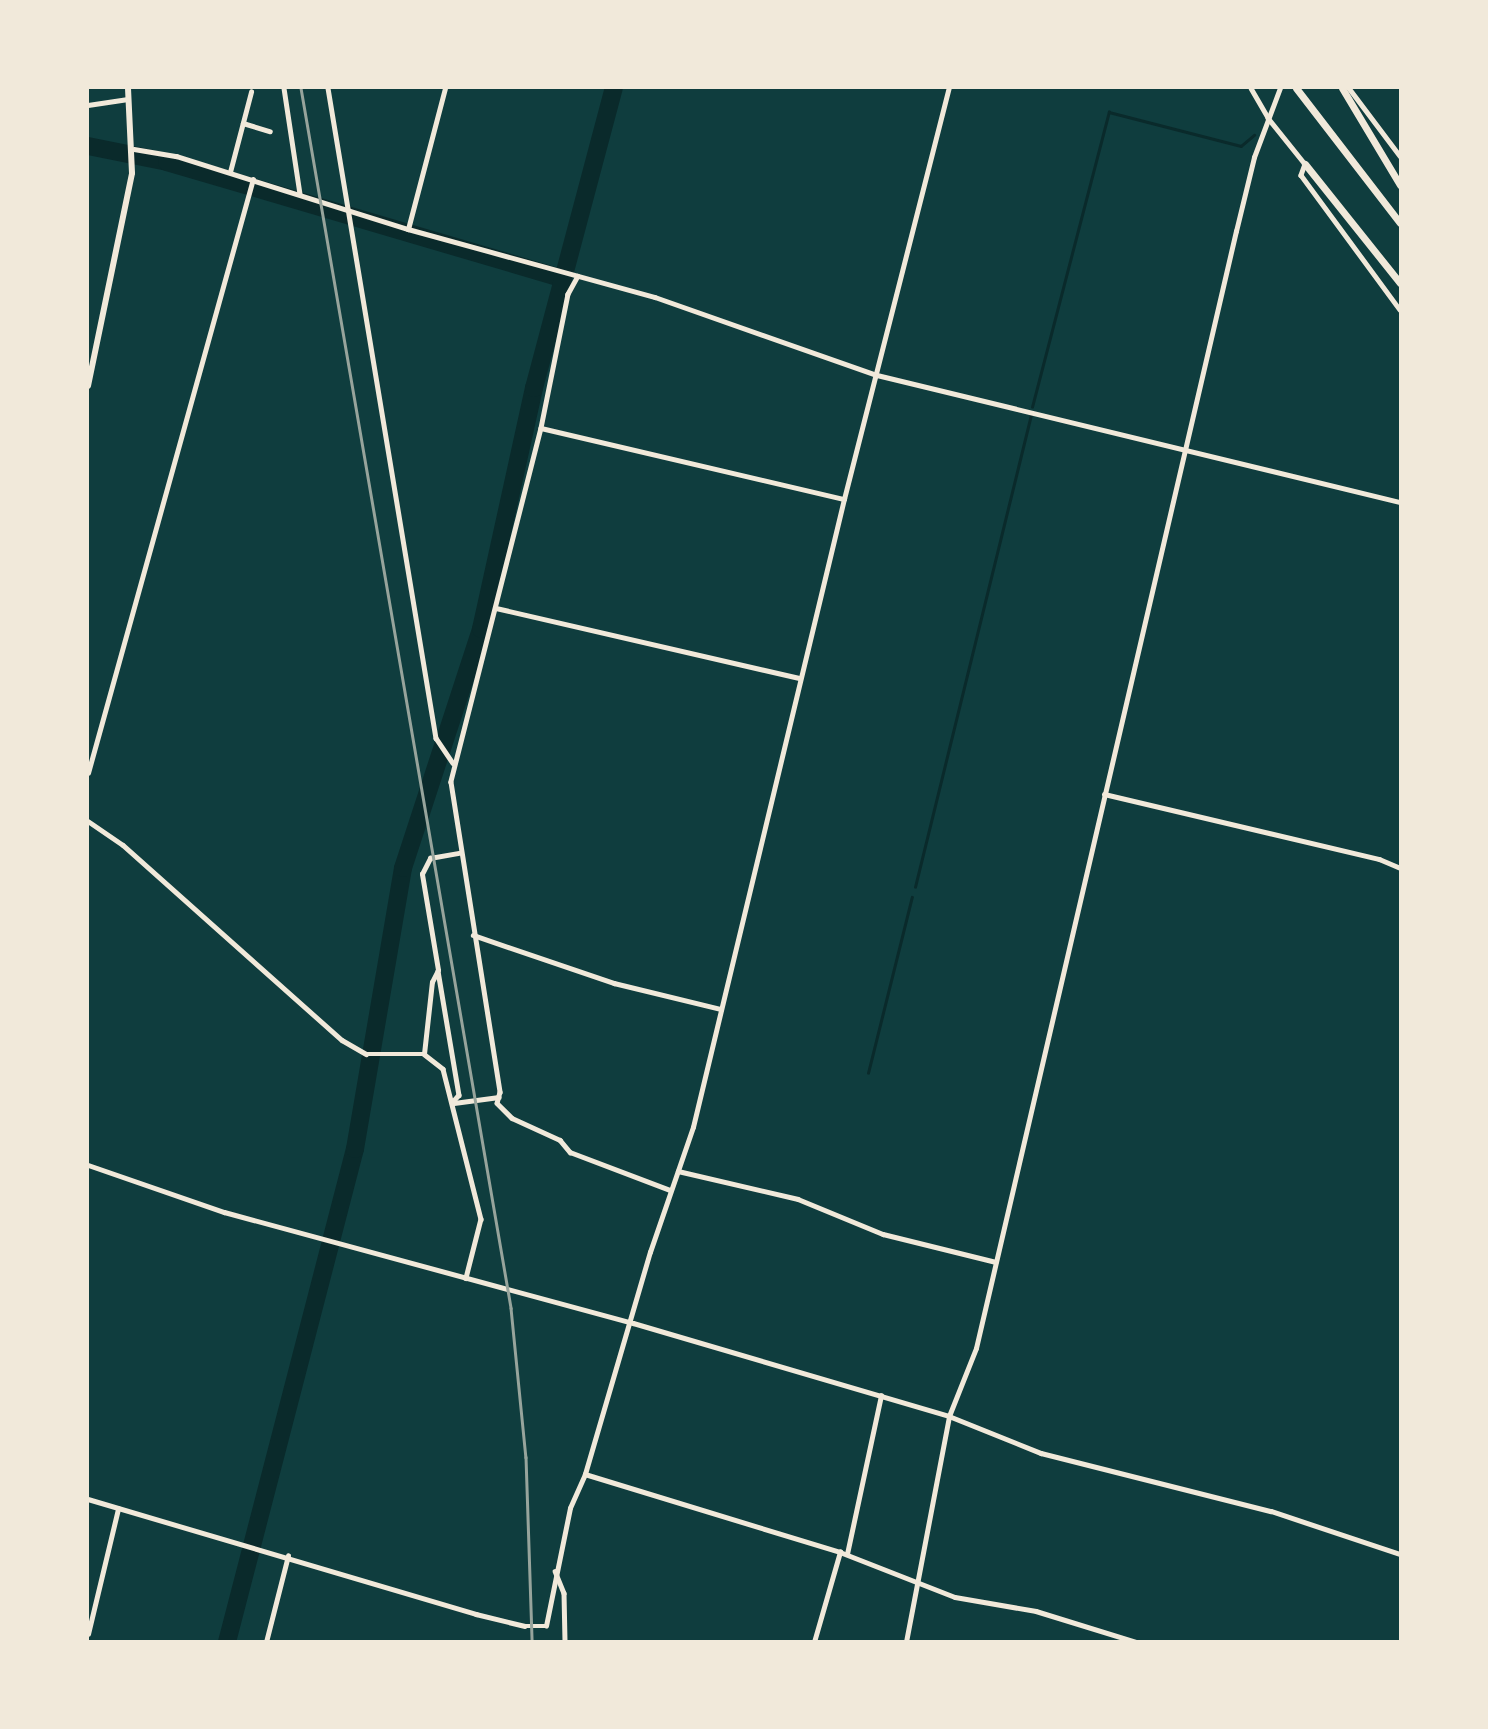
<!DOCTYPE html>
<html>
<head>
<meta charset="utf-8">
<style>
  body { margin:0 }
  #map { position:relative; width:1488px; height:1729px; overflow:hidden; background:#0f3d3e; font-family:"Public Sans",sans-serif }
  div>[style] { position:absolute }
  .stream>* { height:2.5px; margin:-1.25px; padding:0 1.25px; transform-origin:1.25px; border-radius:1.25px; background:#0a2a2b }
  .river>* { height:18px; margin:-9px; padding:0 9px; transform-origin:9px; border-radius:9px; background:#0a2a2b }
  .minor>* { height:4.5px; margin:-2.25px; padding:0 2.25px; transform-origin:2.25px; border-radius:2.25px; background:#f1e9da }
  .tertiary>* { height:5px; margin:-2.5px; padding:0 2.5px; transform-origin:2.5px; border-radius:2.5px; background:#f1e9da }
  .secondary>* { height:6px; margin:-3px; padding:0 3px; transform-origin:3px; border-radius:3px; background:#f1e9da }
  .trunk>* { height:7px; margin:-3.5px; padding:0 3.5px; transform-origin:3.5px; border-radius:3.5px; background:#f1e9da }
  .rail>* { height:2.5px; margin:-1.25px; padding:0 1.25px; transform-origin:1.25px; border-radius:1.25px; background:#97a49c }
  span { translate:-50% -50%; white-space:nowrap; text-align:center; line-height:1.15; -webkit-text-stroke:7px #f1e9da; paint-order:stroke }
  .frame { position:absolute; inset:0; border:89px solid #f1e9da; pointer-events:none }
</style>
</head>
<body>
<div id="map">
  <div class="stream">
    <i style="left:1032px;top:407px;width:305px;rotate:-75.4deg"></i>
    <i style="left:1109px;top:112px;width:136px;rotate:14.4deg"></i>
    <i style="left:1241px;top:146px;width:17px;rotate:-40deg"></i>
    <i style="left:915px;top:887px;width:487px;rotate:-76.2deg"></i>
    <i style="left:868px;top:1073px;width:181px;rotate:-76deg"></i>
  </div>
  <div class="river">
    <i style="left:88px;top:146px;width:81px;rotate:11.4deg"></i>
    <i style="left:167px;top:162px;width:411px;rotate:16.4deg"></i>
    <i style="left:227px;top:1642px;width:509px;rotate:-75.45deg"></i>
    <i style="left:355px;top:1149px;width:285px;rotate:-80.3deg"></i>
    <i style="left:403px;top:868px;width:251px;rotate:-71.9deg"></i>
    <i style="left:481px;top:629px;width:247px;rotate:-77.6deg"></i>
    <i style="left:534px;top:388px;width:310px;rotate:-75.1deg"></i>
  </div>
  <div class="minor">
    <i style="left:284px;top:88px;width:107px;rotate:81.4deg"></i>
    <i style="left:328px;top:88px;width:659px;rotate:80.57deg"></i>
    <i style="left:436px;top:738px;width:30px;rotate:56deg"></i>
    <i style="left:1251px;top:88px;width:34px;rotate:60deg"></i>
    <i style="left:1268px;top:118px;width:59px;rotate:51.2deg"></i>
    <i style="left:1305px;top:164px;width:12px;rotate:110deg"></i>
    <i style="left:1301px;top:175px;width:167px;rotate:53.7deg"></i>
    <i style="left:1349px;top:88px;width:85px;rotate:53.1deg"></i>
    <i style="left:88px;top:105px;width:40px;rotate:-8.5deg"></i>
    <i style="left:243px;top:123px;width:28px;rotate:17deg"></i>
    <i style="left:134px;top:149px;width:43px;rotate:9.5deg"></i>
    <i style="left:176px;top:156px;width:243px;rotate:17.5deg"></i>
    <i style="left:408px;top:229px;width:256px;rotate:15.4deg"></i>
    <i style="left:655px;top:297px;width:235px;rotate:19.4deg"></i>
    <i style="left:877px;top:375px;width:538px;rotate:13.65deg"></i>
    <i style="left:230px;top:172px;width:83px;rotate:-75.3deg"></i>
    <i style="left:578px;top:276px;width:21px;rotate:119deg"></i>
    <i style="left:568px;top:294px;width:137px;rotate:101.4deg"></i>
    <i style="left:541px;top:428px;width:365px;rotate:104.3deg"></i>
    <i style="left:451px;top:782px;width:314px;rotate:81deg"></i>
    <i style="left:500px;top:1092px;width:11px;rotate:105deg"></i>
    <i style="left:497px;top:1103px;width:21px;rotate:45deg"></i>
    <i style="left:512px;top:1118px;width:53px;rotate:24.6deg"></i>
    <i style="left:560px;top:1140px;width:16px;rotate:50deg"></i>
    <i style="left:570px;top:1152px;width:107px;rotate:20.8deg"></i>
    <i style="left:541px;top:428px;width:311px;rotate:13.2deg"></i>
    <i style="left:496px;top:608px;width:312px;rotate:13deg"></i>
    <i style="left:88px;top:773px;width:616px;rotate:-74.48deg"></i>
    <i style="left:88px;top:821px;width:42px;rotate:34.4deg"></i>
    <i style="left:123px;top:845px;width:293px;rotate:41.7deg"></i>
    <i style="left:342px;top:1040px;width:28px;rotate:30deg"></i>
    <i style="left:366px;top:1054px;width:58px"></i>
    <i style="left:424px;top:1054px;width:24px;rotate:38deg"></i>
    <i style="left:443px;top:1069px;width:155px;rotate:75.8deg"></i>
    <i style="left:481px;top:1219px;width:61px;rotate:104.3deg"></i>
    <i style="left:473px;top:935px;width:149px;rotate:18.8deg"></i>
    <i style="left:614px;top:983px;width:110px;rotate:13.7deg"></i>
    <i style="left:438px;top:971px;width:126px;rotate:80.4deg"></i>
    <i style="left:459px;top:1095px;width:9px;rotate:131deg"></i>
    <i style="left:424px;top:1054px;width:72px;rotate:-83.7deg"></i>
    <i style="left:432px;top:982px;width:13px;rotate:-63deg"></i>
    <i style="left:438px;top:970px;width:97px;rotate:-99.5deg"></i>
    <i style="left:422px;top:874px;width:18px;rotate:-63deg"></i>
    <i style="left:430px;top:858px;width:29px;rotate:-10deg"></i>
    <i style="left:454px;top:1103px;width:45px;rotate:-7.6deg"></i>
    <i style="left:678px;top:1171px;width:123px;rotate:13.1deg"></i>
    <i style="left:798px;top:1199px;width:92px;rotate:22.4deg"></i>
    <i style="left:883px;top:1234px;width:116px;rotate:13.9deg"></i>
    <i style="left:585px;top:1474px;width:267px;rotate:17deg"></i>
    <i style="left:840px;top:1552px;width:123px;rotate:21.4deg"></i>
    <i style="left:955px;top:1597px;width:82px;rotate:9.8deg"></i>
    <i style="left:1036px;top:1611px;width:105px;rotate:17.2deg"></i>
    <i style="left:88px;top:1499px;width:405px;rotate:16.5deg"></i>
    <i style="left:476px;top:1614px;width:50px;rotate:13.8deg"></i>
    <i style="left:525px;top:1626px;width:21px"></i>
    <i style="left:546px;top:1626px;width:120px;rotate:-78.5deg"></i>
    <i style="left:570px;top:1508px;width:37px;rotate:-66deg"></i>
    <i style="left:585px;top:1474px;width:231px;rotate:-73.7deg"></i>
    <i style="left:650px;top:1252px;width:132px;rotate:-71deg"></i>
    <i style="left:693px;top:1127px;width:646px;rotate:-76.48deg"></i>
    <i style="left:844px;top:499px;width:424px;rotate:-75.7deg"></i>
    <i style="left:847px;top:1554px;width:162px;rotate:-77.9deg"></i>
    <i style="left:555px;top:1571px;width:24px;rotate:68deg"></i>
    <i style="left:564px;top:1593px;width:49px;rotate:88.8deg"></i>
    <i style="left:88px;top:1634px;width:129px;rotate:-76.5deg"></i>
    <i style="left:266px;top:1642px;width:89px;rotate:-75.7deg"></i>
    <i style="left:814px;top:1642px;width:94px;rotate:-73.9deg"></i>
    <i style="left:906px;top:1642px;width:230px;rotate:-79.2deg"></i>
    <i style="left:949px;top:1416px;width:99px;rotate:21.9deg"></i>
    <i style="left:1041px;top:1453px;width:237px;rotate:14.2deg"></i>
    <i style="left:1271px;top:1511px;width:136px;rotate:18.4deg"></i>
  </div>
  <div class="tertiary">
    <i style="left:408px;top:229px;width:146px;rotate:-75.3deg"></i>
    <i style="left:1104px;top:794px;width:283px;rotate:13.3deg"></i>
    <i style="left:1379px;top:859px;width:23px;rotate:23deg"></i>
    <i style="left:88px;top:1165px;width:144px;rotate:19.1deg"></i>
    <i style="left:224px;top:1212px;width:424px;rotate:15.2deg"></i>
    <i style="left:633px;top:1323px;width:329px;rotate:16.4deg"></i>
    <i style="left:949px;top:1416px;width:73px;rotate:-68.3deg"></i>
    <i style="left:976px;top:1348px;width:1147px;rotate:-76.9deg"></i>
    <i style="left:1236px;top:231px;width:76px;rotate:-76.3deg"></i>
    <i style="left:1254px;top:157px;width:74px;rotate:-69.4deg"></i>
  </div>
  <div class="secondary">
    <i style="left:88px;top:386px;width:217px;rotate:-78.3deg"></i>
    <i style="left:132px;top:173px;width:85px;rotate:-92.7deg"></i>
  </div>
  <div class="trunk">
    <i style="left:1296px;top:88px;width:170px;rotate:52.4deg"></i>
    <i style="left:1342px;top:88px;width:113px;rotate:59.1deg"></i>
    <i style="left:1305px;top:164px;width:152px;rotate:51.4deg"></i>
  </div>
  <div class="rail">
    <i style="left:301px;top:88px;width:1238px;rotate:80.23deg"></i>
    <i style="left:511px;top:1308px;width:150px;rotate:84.3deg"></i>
    <i style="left:526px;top:1457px;width:185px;rotate:88.1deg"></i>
  </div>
  <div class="frame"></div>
</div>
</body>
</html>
